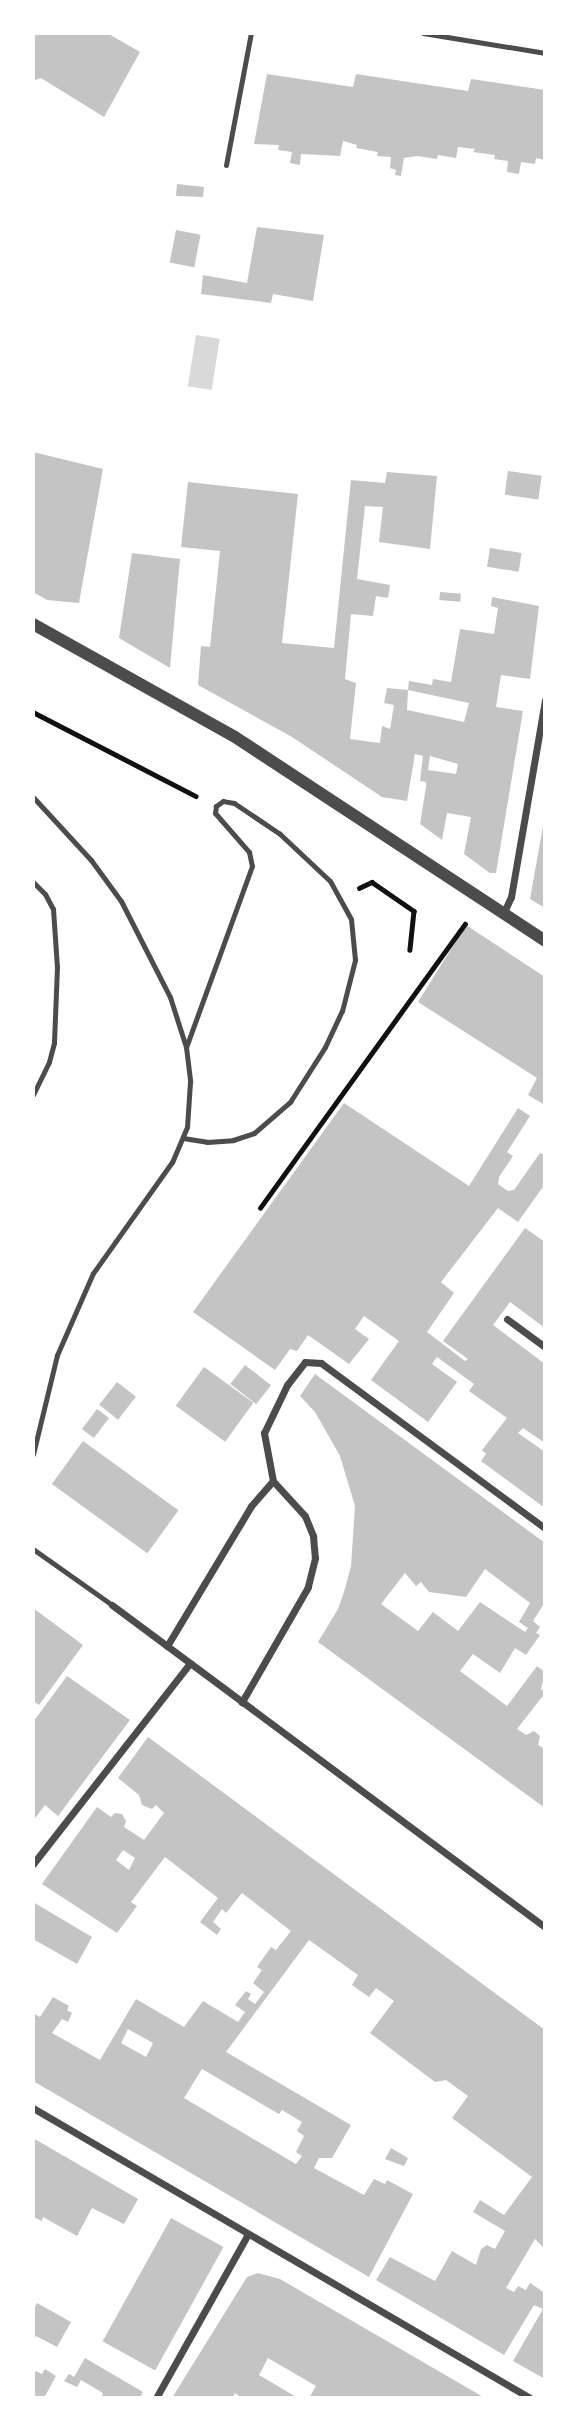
<!DOCTYPE html>
<html>
<head>
<meta charset="utf-8">
<style>
  body { margin:0 }
  #map { position:relative; width:578px; height:2431px; overflow:hidden; background:#fff; font-family:Figtree,sans-serif }
  div>[style] { position:absolute }
  .water>* { inset:0; background:#d9d9d9; transform-origin:0 0 }
  .building>* { inset:0; background:#c4c4c4; transform-origin:0 0 }
  .path>* { height:4.5px; margin:-2.25px; padding:0 2.25px; transform-origin:2.25px; border-radius:2.25px; background:#111 }
  .service>* { height:5px; margin:-2.5px; padding:0 2.5px; transform-origin:2.5px; border-radius:2.5px; background:#4c4c4c }
  .minor>* { height:7px; margin:-3.5px; padding:0 3.5px; transform-origin:3.5px; border-radius:3.5px; background:#4c4c4c }
  .tertiary>* { height:12px; margin:-6px; padding:0 6px; transform-origin:6px; border-radius:6px; background:#4c4c4c }
  span { translate:-50% -50%; white-space:nowrap; text-align:center; line-height:1.15; -webkit-text-stroke:7px #fff; paint-order:stroke }
  .frame { position:absolute; inset:0; border:35px solid #fff; pointer-events:none }
</style>
</head>
<body>
<div id="map">
  <div class="water">
    <i style="left:196px;top:335px;width:24px;height:52px;rotate:9deg"></i>
  </div>
  <div class="building">
    <i style="clip-path:polygon(33px 33px,107px 33px,140px 52px,104px 117px,41px 78px,33px 81px)"></i>
    <i style="clip-path:polygon(267px 74px,353px 87px,356px 74px,468px 91px,471px 79px,545px 90px,545px 160px,536px 158px,535px 164px,521px 162px,519px 174px,507px 172px,508px 161px,494px 159px,495px 155px,473px 152px,475px 149px,458px 147px,456px 158px,438px 155px,437px 159px,417px 156px,404px 158px,401px 176px,395px 175px,396px 170px,390px 168px,391px 157px,377px 156px,378px 152px,356px 148px,357px 145px,343px 141px,340px 156px,301px 154px,300px 165px,290px 163px,292px 152px,278px 150px,279px 145px,254px 144px)"></i>
    <i style="clip-path:polygon(177px 184px,204px 187px,203px 197px,176px 196px)"></i>
    <i style="clip-path:polygon(257px 227px,324px 235px,313px 301px,273px 294px,271px 303px,201px 294px,203px 275px,247px 283px)"></i>
    <i style="left:176px;top:230px;width:25px;height:33px;rotate:11deg"></i>
    <i style="clip-path:polygon(33px 452px,103px 469px,79px 603px,47px 600px,33px 592px)"></i>
    <i style="left:508px;top:471px;width:34px;height:24px;rotate:8deg"></i>
    <i style="clip-path:polygon(evenodd,387px 472px,437px 476px,430px 549px,379px 542px,383px 507px,365px 506px,357px 579px,390px 585px,388px 598px,376px 596px,373px 616px,351px 614px,345px 679px,356px 683px,350px 739px,380px 743px,382px 726px,390px 729px,394px 705px,384px 703px,387px 688px,408px 690px,409px 681px,432px 685px,433px 679px,451px 682px,460px 629px,494px 634px,498px 608px,491px 606px,492px 597px,539px 606px,530px 679px,501px 675px,496px 707px,523px 711px,496px 873px,490px 873px,464px 854px,471px 817px,447px 813px,442px 840px,420px 824px,426px 787px,426px 782px,420px 781px,423px 756px,415px 754px,407px 801px,382px 797px,292px 737px,198px 685px,201px 646px,210px 647px,220px 551px,181px 547px,188px 482px,298px 494px,282px 643px,334px 648px,351px 480px,385px 483px,387px 472px,408px 690px,469px 703px,464px 722px,407px 710px,408px 690px,387px 472px,430px 756px,458px 764px,456px 774px,428px 770px,430px 756px)"></i>
    <i style="left:490px;top:548px;width:32px;height:19px;rotate:9deg"></i>
    <i style="clip-path:polygon(132px 553px,180px 559px,170px 668px,119px 638px)"></i>
    <i style="left:440px;top:592px;width:21px;height:8px;rotate:5deg"></i>
    <i style="clip-path:polygon(543px 826px,545px 826px,545px 908px,530px 899px)"></i>
    <i style="clip-path:polygon(466px 925px,545px 977px,545px 1105px,528px 1095px,537px 1078px,418px 1002px)"></i>
    <i style="clip-path:polygon(344px 1103px,469px 1186px,518px 1108px,530px 1116px,507px 1152px,513px 1156px,499px 1177px,498px 1184px,508px 1191px,514px 1190px,540px 1153px,545px 1155px,545px 1184px,518px 1222px,498px 1208px,441px 1282px,454px 1293px,427px 1332px,465px 1361px,468px 1359px,443px 1341px,525px 1228px,545px 1242px,545px 1328px,510px 1302px,493px 1325px,545px 1364px,545px 1443px,523px 1428px,518px 1433px,545px 1452px,545px 1508px,481px 1461px,486px 1454px,482px 1450px,507px 1418px,469px 1391px,474px 1384px,437px 1357px,432px 1364px,457px 1382px,428px 1422px,371px 1380px,399px 1341px,364px 1316px,355px 1329px,369px 1339px,349px 1364px,308px 1335px,297px 1351px,290px 1349px,275px 1370px,193px 1312px)"></i>
    <i style="left:245px;top:1365px;width:33px;height:24px;rotate:38deg"></i>
    <i style="left:204px;top:1367px;width:61px;height:48px;rotate:36deg"></i>
    <i style="clip-path:polygon(evenodd,315px 1374px,545px 1543px,545px 1602px,533px 1621px,540px 1627px,536px 1633px,540px 1635px,526px 1655px,515px 1648px,500px 1673px,473px 1654px,460px 1671px,507px 1706px,537px 1666px,545px 1672px,541px 1689px,545px 1691px,545px 1699px,542px 1697px,517px 1729px,526px 1735px,534px 1731px,540px 1736px,538px 1745px,545px 1749px,545px 1808px,318px 1642px,338px 1609px,345px 1589px,351px 1566px,355px 1506px,340px 1456px,315px 1412px,300px 1396px,315px 1374px,485px 1569px,530px 1603px,519px 1622px,528px 1628px,525px 1632px,480px 1602px,458px 1631px,433px 1612px,418px 1631px,381px 1604px,405px 1573px,416px 1586px,421px 1582px,429px 1592px,466px 1597px,485px 1569px)"></i>
    <i style="left:117px;top:1382px;width:24px;height:29px;rotate:38deg"></i>
    <i style="left:97px;top:1409px;width:15px;height:25px;rotate:37deg"></i>
    <i style="left:83px;top:1441px;width:118px;height:53px;rotate:36deg"></i>
    <i style="clip-path:polygon(33px 1608px,83px 1645px,39px 1705px,33px 1701px)"></i>
    <i style="clip-path:polygon(67px 1676px,130px 1720px,58px 1816px,45px 1805px,33px 1821px,33px 1722px)"></i>
    <i style="clip-path:polygon(evenodd,148px 1737px,545px 2030px,545px 2249px,535px 2239px,506px 2288px,514px 2292px,518px 2286px,526px 2290px,530px 2283px,545px 2293px,545px 2379px,513px 2361px,543px 2309px,534px 2305px,504px 2355px,376px 2280px,390px 2257px,435px 2281px,452px 2251px,476px 2265px,481px 2249px,487px 2245px,495px 2249px,505px 2231px,473px 2212px,480px 2200px,504px 2215px,532px 2177px,452px 2118px,468px 2096px,446px 2080px,435px 2082px,370px 2033px,394px 2001px,376px 1988px,369px 1997px,352px 1985px,358px 1975px,309px 1940px,226px 2052px,351px 2125px,332px 2158px,319px 2158px,314px 2168px,364px 2195px,374px 2179px,385px 2184px,387px 2180px,413px 2194px,369px 2277px,33px 2081px,33px 2013px,40px 2017px,53px 1997px,69px 2006px,67px 2010px,72px 2013px,68px 2022px,62px 2019px,52px 2033px,100px 2060px,136px 1999px,184px 2027px,203px 2001px,238px 2022px,245px 2012px,235px 2005px,246px 1991px,251px 1994px,248px 1999px,255px 2004px,264px 1992px,253px 1983px,262px 1970px,257px 1967px,271px 1947px,276px 1950px,291px 1931px,242px 1893px,226px 1913px,222px 1909px,213px 1922px,221px 1929px,217px 1935px,200px 1922px,218px 1898px,165px 1857px,131px 1902px,137px 1906px,117px 1933px,42px 1884px,97px 1807px,111px 1817px,115px 1813px,122px 1814px,126px 1821px,124px 1827px,144px 1840px,164px 1813px,156px 1805px,152px 1809px,142px 1805px,139px 1795px,118px 1778px,148px 1737px,123px 1850px,135px 1858px,129px 1870px,116px 1860px,123px 1850px,148px 1737px,128px 2029px,153px 2043px,146px 2057px,121px 2043px,128px 2029px,148px 1737px,202px 2069px,279px 2114px,282px 2110px,302px 2122px,297px 2131px,304px 2136px,296px 2152px,302px 2156px,296px 2164px,184px 2098px,202px 2069px)"></i>
    <i style="clip-path:polygon(33px 1902px,92px 1937px,77px 1964px,33px 1939px)"></i>
    <i style="clip-path:polygon(33px 2138px,138px 2199px,124px 2224px,92px 2208px,77px 2236px,43px 2217px,42px 2221px,33px 2217px)"></i>
    <i style="clip-path:polygon(391px 2148px,408px 2158px,404px 2166px,385px 2159px)"></i>
    <i style="left:171px;top:2218px;width:60px;height:141px;rotate:29deg"></i>
    <i style="clip-path:polygon(258px 2273px,280px 2279px,485px 2398px,309px 2398px,316px 2386px,268px 2358px,259px 2375px,298px 2398px,242px 2398px,235px 2393px,232px 2398px,172px 2398px,247px 2277px)"></i>
    <i style="clip-path:polygon(37px 2303px,71px 2322px,57px 2347px,36px 2336px,33px 2342px,33px 2310px)"></i>
    <i style="clip-path:polygon(85px 2358px,143px 2392px,140px 2398px,101px 2398px,103px 2393px,81px 2380px,77px 2387px,64px 2381px,69px 2374px,74px 2377px)"></i>
    <i style="clip-path:polygon(45px 2369px,56px 2376px,44px 2398px,33px 2398px,33px 2376px,36px 2371px,42px 2374px)"></i>
  </div>
  <div class="path">
    <i style="left:33px;top:712px;width:183px;rotate:27.3deg"></i>
    <i style="left:359px;top:888px;width:14px;rotate:-25deg"></i>
    <i style="left:372px;top:882px;width:51px;rotate:34.6deg"></i>
    <i style="left:414px;top:911px;width:39px;rotate:96deg"></i>
    <i style="left:260px;top:1208px;width:350px;rotate:-54.2deg"></i>
  </div>
  <div class="service">
    <i style="left:423px;top:33px;width:124px;rotate:9.3deg"></i>
    <i style="left:226px;top:165px;width:134px;rotate:-79.3deg"></i>
    <i style="left:33px;top:797px;width:86px;rotate:47.4deg"></i>
    <i style="left:91px;top:860px;width:51px;rotate:53.8deg"></i>
    <i style="left:121px;top:901px;width:108px;rotate:63deg"></i>
    <i style="left:170px;top:997px;width:52px;rotate:72.3deg"></i>
    <i style="left:186px;top:1047px;width:35px;rotate:83deg"></i>
    <i style="left:190px;top:1082px;width:45px;rotate:93.8deg"></i>
    <i style="left:187px;top:1127px;width:38px;rotate:113deg"></i>
    <i style="left:172px;top:1162px;width:136px;rotate:125.4deg"></i>
    <i style="left:93px;top:1273px;width:90px;rotate:113.7deg"></i>
    <i style="left:57px;top:1355px;width:102px;rotate:103.6deg"></i>
    <i style="left:33px;top:882px;width:17px;rotate:45deg"></i>
    <i style="left:45px;top:894px;width:17px;rotate:62deg"></i>
    <i style="left:53px;top:909px;width:58px;rotate:86.1deg"></i>
    <i style="left:57px;top:967px;width:76px;rotate:92.3deg"></i>
    <i style="left:54px;top:1043px;width:20px;rotate:105deg"></i>
    <i style="left:49px;top:1062px;width:37px;rotate:116deg"></i>
    <i style="left:183px;top:1138px;width:24px;rotate:9deg"></i>
    <i style="left:207px;top:1142px;width:26px;rotate:-4deg"></i>
    <i style="left:233px;top:1140px;width:22px;rotate:-18deg"></i>
    <i style="left:254px;top:1133px;width:48px;rotate:-40.7deg"></i>
    <i style="left:290px;top:1102px;width:65px;rotate:-57.5deg"></i>
    <i style="left:325px;top:1047px;width:40px;rotate:-65deg"></i>
    <i style="left:342px;top:1011px;width:53px;rotate:-75.7deg"></i>
    <i style="left:355px;top:960px;width:41px;rotate:-95.6deg"></i>
    <i style="left:351px;top:919px;width:43px;rotate:-118.9deg"></i>
    <i style="left:330px;top:881px;width:69px;rotate:-136.8deg"></i>
    <i style="left:280px;top:834px;width:55px;rotate:-146deg"></i>
    <i style="left:234px;top:803px;width:11px;rotate:-170deg"></i>
    <i style="left:223px;top:801px;width:9px;rotate:144deg"></i>
    <i style="left:216px;top:806px;width:7px;rotate:98deg"></i>
    <i style="left:215px;top:813px;width:52px;rotate:48.9deg"></i>
    <i style="left:249px;top:852px;width:14px;rotate:78deg"></i>
    <i style="left:252px;top:866px;width:193px;rotate:110deg"></i>
    <i style="left:33px;top:1549px;width:97px;rotate:35.3deg"></i>
  </div>
  <div class="minor">
    <i style="left:503px;top:914px;width:19px;rotate:-65deg"></i>
    <i style="left:511px;top:897px;width:200px;rotate:-80.2deg"></i>
    <i style="left:507px;top:1319px;width:47px;rotate:36.4deg"></i>
    <i style="left:273px;top:1481px;width:49px;rotate:-100.6deg"></i>
    <i style="left:264px;top:1433px;width:53px;rotate:-64.4deg"></i>
    <i style="left:287px;top:1385px;width:29px;rotate:-52deg"></i>
    <i style="left:305px;top:1362px;width:16px;rotate:4deg"></i>
    <i style="left:321px;top:1363px;width:278px;rotate:36.4deg"></i>
    <i style="left:112px;top:1605px;width:540px;rotate:36.64deg"></i>
    <i style="left:167px;top:1646px;width:163px;rotate:-59deg"></i>
    <i style="left:251px;top:1506px;width:33px;rotate:-49deg"></i>
    <i style="left:273px;top:1481px;width:47px;rotate:47.6deg"></i>
    <i style="left:305px;top:1516px;width:22px;rotate:68deg"></i>
    <i style="left:313px;top:1536px;width:22px;rotate:85deg"></i>
    <i style="left:315px;top:1558px;width:30px;rotate:104deg"></i>
    <i style="left:308px;top:1587px;width:133px;rotate:119.9deg"></i>
    <i style="left:33px;top:1864px;width:255px;rotate:-52deg"></i>
    <i style="left:33px;top:2108px;width:575px;rotate:30.26deg"></i>
    <i style="left:156px;top:2398px;width:188px;rotate:-60.7deg"></i>
  </div>
  <div class="tertiary">
    <i style="left:33px;top:624px;width:231px;rotate:29.2deg"></i>
    <i style="left:235px;top:737px;width:371px;rotate:33.3deg"></i>
  </div>
  <div class="frame"></div>
</div>
</body>
</html>
